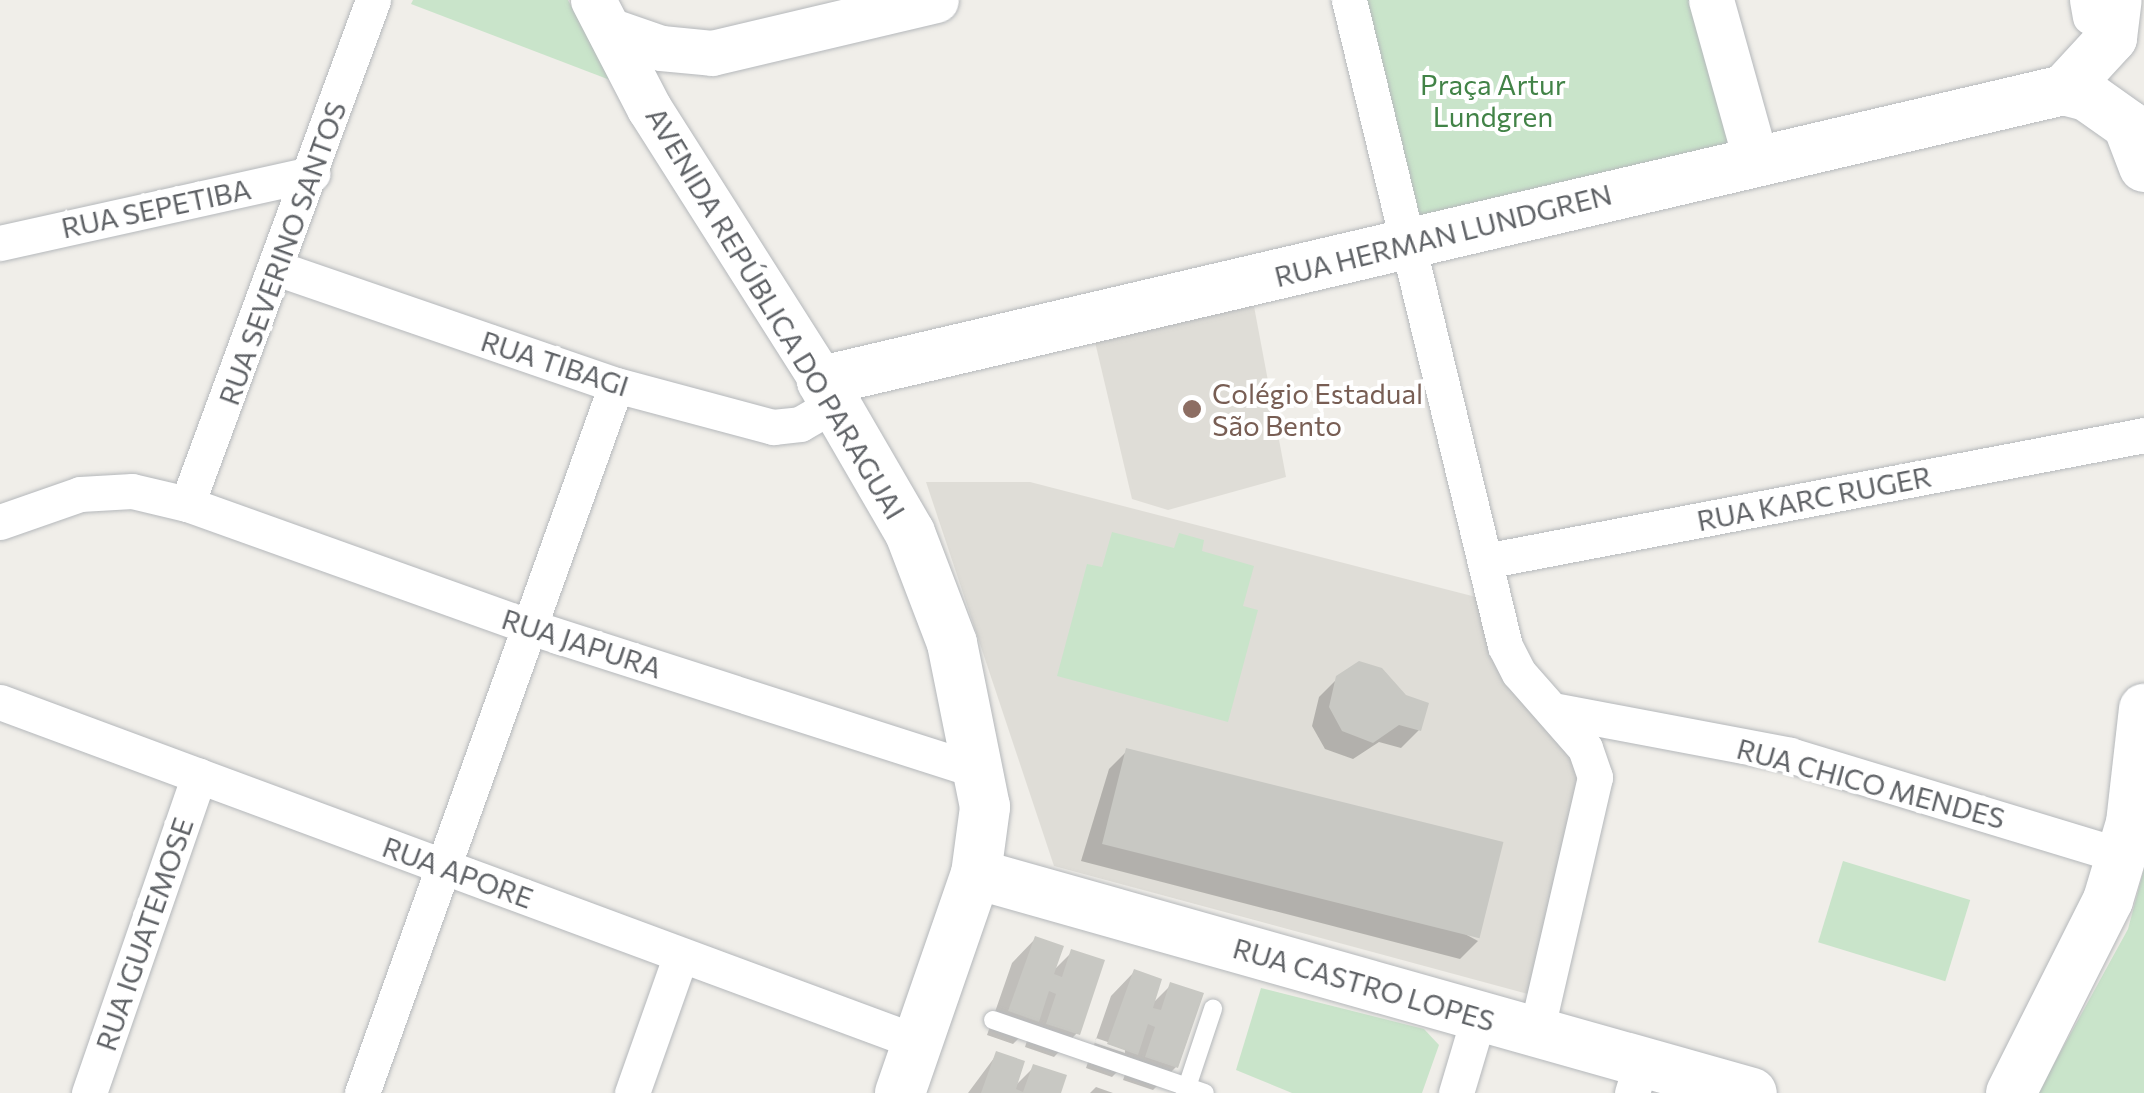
<!DOCTYPE html>
<html>
<head>
<meta charset="utf-8">
<style>
  body { margin:0 }
  #map { position:relative; width:2144px; height:1093px; overflow:hidden; background:#f0eee9; font-family:Commissioner,sans-serif }
  div>[style] { position:absolute }
  .education>* { inset:0; background:#dfddd7 }
  .green>* { inset:0; background:#c9e4ca; transform-origin:0 0 }
  .shadow>* { inset:0; background:#0003 }
  .building>* { inset:0; background:#c8c8c3; transform-origin:0 0 }
  .roads { filter:drop-shadow(0 0 2px #b5b8bb) drop-shadow(0 0 2px #b5b8bb) }
  .service>* { height:18px; margin:-9px; padding:0 9px; transform-origin:9px; border-radius:9px; background:#fff }
  .minor>* { height:35px; margin:-17.5px; padding:0 17.5px; transform-origin:17.5px; border-radius:17.5px; background:#fff }
  .tertiary>* { height:45px; margin:-22.5px; padding:0 22.5px; transform-origin:22.5px; border-radius:22.5px; background:#fff }
  .secondary>* { height:50px; margin:-25px; padding:0 25px; transform-origin:25px; border-radius:25px; background:#fff }
  .dots>* { width:28px; height:28px; translate:-50% -50%; box-sizing:border-box; border:5px solid #fff; border-radius:50% }
  span { translate:-50% -50%; white-space:nowrap; text-align:center; line-height:1.15; -webkit-text-stroke:8px #fff; paint-order:stroke }
  .park-label { font-size:28px; color:#428347 }
  .street-label { font-size:28px; color:#606367 }
  .education-label { font-size:28px; color:#785e54 }
  .left { translate:0 -50%; text-align:left }
</style>
</head>
<body>
<div id="map">
  <div class="education">
    <i style="clip-path:polygon(1253px 301px,1286px 477px,1168px 510px,1132px 499px,1095px 342px)"></i>
    <i style="clip-path:polygon(926px 482px,1030px 482px,1476px 597px,1584px 774px,1528px 994px,1054px 866px)"></i>
  </div>
  <div class="green">
    <i style="clip-path:polygon(413px 0,568px 0,610px 80px,411px 4px)"></i>
    <i style="clip-path:polygon(1363px 0,1697px 0,1738px 147px,1420px 220px)"></i>
    <i style="clip-path:polygon(1112px 532px,1174px 548px,1179px 533px,1204px 540px,1202px 551px,1254px 566px,1243px 606px,1258px 610px,1228px 722px,1057px 676px,1087px 564px,1102px 567px)"></i>
    <i style="left:1843px;top:861px;width:133px;height:85px;rotate:17deg"></i>
    <i style="clip-path:polygon(2144px 869px,2144px 1093px,2038px 1093px,2128px 929px)"></i>
    <i style="clip-path:polygon(1261px 988px,1424px 1029px,1439px 1045px,1422px 1093px,1292px 1093px,1236px 1070px)"></i>
  </div>
  <div class="shadow">
    <i style="clip-path:polygon(1338px 678px,1419px 730px,1401px 748px,1379px 742px,1353px 759px,1325px 749px,1312px 726px,1319px 697px)"></i>
    <i style="clip-path:polygon(1127px 751px,1478px 941px,1460px 959px,1081px 861px,1109px 769px)"></i>
    <i style="clip-path:polygon(1035px 939px,1053px 971px,1072px 952px,1077px 1033px,1054px 1057px,1025px 1047px,1032px 1025px,1013px 1044px,987px 1035px,1012px 963px)"></i>
    <i style="clip-path:polygon(evenodd,1134px 972px,1152px 1004px,1171px 985px,1176px 1067px,1153px 1090px,1123px 1080px,1131px 1058px,1112px 1077px,1086px 1068px,1111px 996px,1134px 972px,1096px 1038px,1125px 1048px,1125px 1053px,1095px 1043px,1096px 1038px)"></i>
    <i style="clip-path:polygon(997px 1054px,1015px 1086px,1034px 1067px,1058px 1093px,968px 1093px)"></i>
    <i style="clip-path:polygon(1096px 1087px,1113px 1093px,1090px 1093px)"></i>
  </div>
  <div class="building">
    <i style="clip-path:polygon(1359px 661px,1382px 668px,1406px 695px,1429px 703px,1421px 731px,1399px 725px,1373px 743px,1342px 731px,1329px 707px,1336px 676px)"></i>
    <i style="left:1126px;top:748px;width:389px;height:99px;rotate:14deg"></i>
    <i style="clip-path:polygon(1035px 936px,1064px 946px,1054px 974px,1062px 977px,1071px 949px,1105px 960px,1080px 1035px,1046px 1024px,1056px 994px,1049px 991px,1039px 1022px,1008px 1011px)"></i>
    <i style="clip-path:polygon(1134px 969px,1162px 979px,1153px 1008px,1161px 1010px,1170px 982px,1204px 993px,1178px 1068px,1145px 1057px,1155px 1027px,1148px 1024px,1138px 1055px,1107px 1044px)"></i>
    <i style="clip-path:polygon(996px 1051px,1025px 1061px,1016px 1089px,1023px 1092px,1033px 1064px,1067px 1075px,1061px 1093px,981px 1093px)"></i>
  </div>
  <div class="roads">
    <div class="service">
      <i style="left:993px;top:1020px;width:224px;rotate:19deg"></i>
      <i style="left:1185px;top:1093px;width:89px;rotate:-71.6deg"></i>
    </div>
    <div class="minor">
      <i style="left:1349px;top:0;width:665px;rotate:76.42deg"></i>
      <i style="left:1505px;top:646px;width:30px;rotate:63deg"></i>
      <i style="left:1519px;top:673px;width:100px;rotate:48.7deg"></i>
      <i style="left:1585px;top:748px;width:31px;rotate:71deg"></i>
      <i style="left:1595px;top:777px;width:262px;rotate:103deg"></i>
      <i style="left:2087px;top:0;width:17px;rotate:80deg"></i>
      <i style="left:0;top:243px;width:320px;rotate:-12.5deg"></i>
      <i style="left:276px;top:268px;width:360px;rotate:19deg"></i>
      <i style="left:616px;top:385px;width:163px;rotate:15deg"></i>
      <i style="left:773px;top:427px;width:27px;rotate:-6deg"></i>
      <i style="left:800px;top:424px;width:39px;rotate:-30deg"></i>
      <i style="left:187px;top:504px;width:537px;rotate:-69.74deg"></i>
      <i style="left:0;top:522px;width:85px;rotate:-19.3deg"></i>
      <i style="left:80px;top:494px;width:52px;rotate:-3.3deg"></i>
      <i style="left:132px;top:491px;width:57px;rotate:13.3deg"></i>
      <i style="left:187px;top:504px;width:364px;rotate:19.7deg"></i>
      <i style="left:530px;top:627px;width:474px;rotate:17.8deg"></i>
      <i style="left:1485px;top:561px;width:671px;rotate:-10.82deg"></i>
      <i style="left:0;top:702px;width:978px;rotate:20.34deg"></i>
      <i style="left:1558px;top:711px;width:236px;rotate:10.7deg"></i>
      <i style="left:1790px;top:755px;width:347px;rotate:16.9deg"></i>
      <i style="left:89px;top:1093px;width:336px;rotate:-70.9deg"></i>
      <i style="left:362px;top:1093px;width:752px;rotate:-70.26deg"></i>
      <i style="left:632px;top:1093px;width:146px;rotate:-70.5deg"></i>
      <i style="left:1456px;top:1093px;width:80px;rotate:-73.4deg"></i>
      <i style="left:1632px;top:1093px;width:31px;rotate:-73deg"></i>
    </div>
    <div class="tertiary">
      <i style="left:593px;top:0;width:122px;rotate:62.6deg"></i>
      <i style="left:649px;top:108px;width:323px;rotate:57.6deg"></i>
      <i style="left:1711px;top:0;width:164px;rotate:74.4deg"></i>
      <i style="left:609px;top:30px;width:55px;rotate:19.1deg"></i>
      <i style="left:661px;top:48px;width:51px;rotate:5.6deg"></i>
      <i style="left:712px;top:53px;width:230px;rotate:-13.3deg"></i>
    </div>
    <div class="secondary">
      <i style="left:2064px;top:90px;width:24px;rotate:15deg"></i>
      <i style="left:2087px;top:96px;width:50px;rotate:35.3deg"></i>
      <i style="left:2128px;top:125px;width:45px;rotate:69.1deg"></i>
      <i style="left:976px;top:874px;width:806px;rotate:15.76deg"></i>
      <i style="left:900px;top:1093px;width:232px;rotate:-70.9deg"></i>
      <i style="left:976px;top:874px;width:68px;rotate:-82.3deg"></i>
      <i style="left:985px;top:807px;width:167px;rotate:-101.4deg"></i>
      <i style="left:952px;top:643px;width:118px;rotate:-110.9deg"></i>
      <i style="left:910px;top:533px;width:176px;rotate:-120.1deg"></i>
      <i style="left:822px;top:381px;width:1276px;rotate:-13.19deg"></i>
      <i style="left:2064px;top:90px;width:71px;rotate:-47.3deg"></i>
      <i style="left:2112px;top:38px;width:38px;rotate:-83deg"></i>
      <i style="left:2011px;top:1093px;width:216px;rotate:-63.3deg"></i>
      <i style="left:2108px;top:900px;width:80px;rotate:-73.4deg"></i>
      <i style="left:2131px;top:823px;width:115px;rotate:-83.5deg"></i>
    </div>
  </div>
  <div class="dots">
    <i style="left:1192px;top:409px;background:#8d6e63"></i>
  </div>
  <div class="park-label">
    <span style="left:1493px;top:100px">Praça Artur<br>Lundgren</span>
  </div>
  <div class="street-label">
    <span style="left:156px;top:208px;rotate:-12deg">RUA SEPETIBA</span>
    <span style="left:1443px;top:235px;rotate:-14deg">RUA HERMAN LUNDGREN</span>
    <span style="left:282px;top:253px;rotate:-70deg">RUA SEVERINO SANTOS</span>
    <span style="left:776px;top:313px;rotate:59deg">AVENIDA REPÚBLICA DO PARAGUAI</span>
    <span style="left:555px;top:363px;rotate:18deg">RUA TIBAGI</span>
    <span style="left:1814px;top:498px;rotate:-11deg">RUA KARC RUGER</span>
    <span style="left:582px;top:643px;rotate:18deg">RUA JAPURA</span>
    <span style="left:1871px;top:783px;rotate:15deg">RUA CHICO MENDES</span>
    <span style="left:458px;top:872px;rotate:20deg">RUA APORE</span>
    <span style="left:144px;top:934px;rotate:-71deg">RUA IGUATEMOSE</span>
    <span style="left:1364px;top:984px;rotate:16deg">RUA CASTRO LOPES</span>
  </div>
  <div class="education-label">
    <span class="left" style="left:1212px;top:409px">Colégio Estadual<br>São Bento</span>
  </div>
</div>
</body>
</html>
